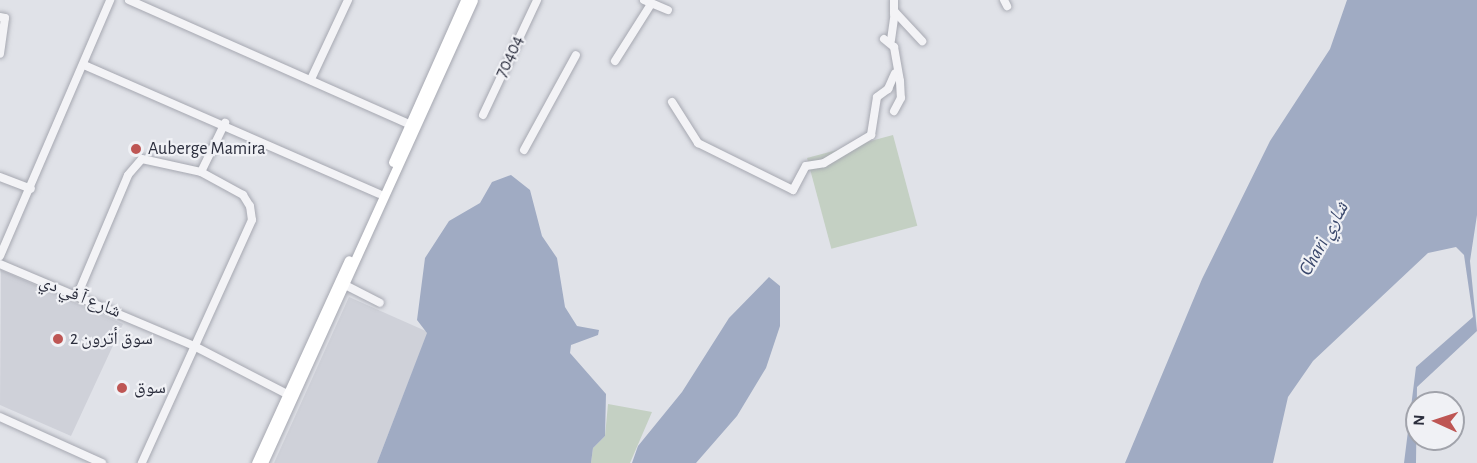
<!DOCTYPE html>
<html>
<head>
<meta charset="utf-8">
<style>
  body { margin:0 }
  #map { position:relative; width:1477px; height:463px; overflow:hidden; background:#e0e2e8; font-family:"Alegreya Sans","Noto Naskh Arabic",sans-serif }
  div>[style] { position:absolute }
  .built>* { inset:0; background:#cfd1d9 }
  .green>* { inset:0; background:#c4d0c3; transform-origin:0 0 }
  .water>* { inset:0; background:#a0abc3 }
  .roads { filter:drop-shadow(0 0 2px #a6a8b1) drop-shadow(0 0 2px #a6a8b1) }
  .minor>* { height:8px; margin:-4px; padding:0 4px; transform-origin:4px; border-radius:4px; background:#f3f3f6 }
  .major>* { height:9px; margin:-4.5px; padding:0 4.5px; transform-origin:4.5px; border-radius:4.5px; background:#fff }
  .dots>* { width:16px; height:16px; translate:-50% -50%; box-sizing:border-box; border:3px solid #f0f1f5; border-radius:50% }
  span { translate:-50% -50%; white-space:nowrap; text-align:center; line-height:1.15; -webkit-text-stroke:4.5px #f0f1f5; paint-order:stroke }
  .street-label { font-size:18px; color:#2b2e3d }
  .poi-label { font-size:18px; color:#2b2e3d }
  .left { translate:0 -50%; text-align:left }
  .water-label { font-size:20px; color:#3a486c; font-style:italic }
  .north { position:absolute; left:1405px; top:391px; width:60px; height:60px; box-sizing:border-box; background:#f0f1f5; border:2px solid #a1a3ab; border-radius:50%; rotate:273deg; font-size:16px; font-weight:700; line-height:24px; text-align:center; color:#2b2e3d }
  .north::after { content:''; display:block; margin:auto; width:21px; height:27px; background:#be5654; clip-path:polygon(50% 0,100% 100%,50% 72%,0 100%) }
</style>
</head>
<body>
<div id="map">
  <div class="built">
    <i style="clip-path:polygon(1px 270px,123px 324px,71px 436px,0 405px)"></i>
    <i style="clip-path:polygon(349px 297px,428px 332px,377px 463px,274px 463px)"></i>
  </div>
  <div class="green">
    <i style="left:893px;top:135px;width:94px;height:89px;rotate:75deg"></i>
    <i style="clip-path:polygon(608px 404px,652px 412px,630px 463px,591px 463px,593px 448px,605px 436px)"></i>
  </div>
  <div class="water">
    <i style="clip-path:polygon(1347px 0,1477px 0,1477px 215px,1470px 261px,1477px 331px,1417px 387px,1416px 463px,1404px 463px,1416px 367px,1473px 317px,1464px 255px,1456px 247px,1428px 253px,1313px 361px,1288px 397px,1273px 463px,1125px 463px,1202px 279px,1270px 141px,1330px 49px)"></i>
    <i style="clip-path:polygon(511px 175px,530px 190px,542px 236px,557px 258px,565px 307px,577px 326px,599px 330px,598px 335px,571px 345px,570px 353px,606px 394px,605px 436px,593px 448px,591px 463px,377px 463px,427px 333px,417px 320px,425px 258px,449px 221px,480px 203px,492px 182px)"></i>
    <i style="clip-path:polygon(769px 277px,780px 286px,780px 326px,766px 368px,737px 416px,696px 463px,632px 463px,638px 446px,682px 392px,729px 318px)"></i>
  </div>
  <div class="roads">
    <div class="minor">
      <i style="left:129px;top:0;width:311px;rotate:23.9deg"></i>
      <i style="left:644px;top:0;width:26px;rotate:23deg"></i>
      <i style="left:894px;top:0;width:14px;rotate:90deg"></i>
      <i style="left:1004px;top:0;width:7px;rotate:63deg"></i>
      <i style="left:0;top:17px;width:5px;rotate:11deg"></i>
      <i style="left:5px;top:18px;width:36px;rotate:98deg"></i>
      <i style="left:884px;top:39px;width:13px;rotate:39deg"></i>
      <i style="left:894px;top:47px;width:35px;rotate:80deg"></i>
      <i style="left:900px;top:81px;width:17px;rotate:87deg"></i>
      <i style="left:901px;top:98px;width:15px;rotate:118deg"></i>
      <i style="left:891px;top:40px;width:28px;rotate:-82deg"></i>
      <i style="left:895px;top:12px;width:40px;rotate:47deg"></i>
      <i style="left:615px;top:61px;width:67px;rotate:-57.7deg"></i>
      <i style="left:84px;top:65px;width:322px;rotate:23.6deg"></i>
      <i style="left:312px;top:77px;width:85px;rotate:-64.9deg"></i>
      <i style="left:672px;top:102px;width:49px;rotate:57.6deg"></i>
      <i style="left:698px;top:143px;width:106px;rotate:26.3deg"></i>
      <i style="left:793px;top:190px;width:27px;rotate:-62deg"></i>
      <i style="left:806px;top:166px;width:18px;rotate:-9deg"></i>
      <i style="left:824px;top:163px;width:55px;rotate:-30.8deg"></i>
      <i style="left:871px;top:135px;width:38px;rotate:-81deg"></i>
      <i style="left:877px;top:97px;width:14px;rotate:-36deg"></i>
      <i style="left:888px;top:89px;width:17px;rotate:-66deg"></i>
      <i style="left:483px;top:115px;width:127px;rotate:-64.8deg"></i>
      <i style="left:524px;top:150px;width:108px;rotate:-61.3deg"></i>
      <i style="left:201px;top:172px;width:55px;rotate:-63.9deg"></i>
      <i style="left:0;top:177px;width:33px;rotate:21deg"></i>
      <i style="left:0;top:256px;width:279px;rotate:-66.7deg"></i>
      <i style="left:0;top:264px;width:211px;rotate:22.9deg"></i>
      <i style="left:194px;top:346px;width:109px;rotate:27.3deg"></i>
      <i style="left:345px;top:285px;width:39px;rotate:27deg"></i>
      <i style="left:77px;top:296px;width:131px;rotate:-67.1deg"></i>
      <i style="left:128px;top:175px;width:21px;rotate:-49deg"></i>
      <i style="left:142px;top:159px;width:60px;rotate:12.4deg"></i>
      <i style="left:201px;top:172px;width:48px;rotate:28.7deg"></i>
      <i style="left:243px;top:195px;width:13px;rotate:58deg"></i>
      <i style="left:250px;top:206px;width:14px;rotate:82deg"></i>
      <i style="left:252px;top:220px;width:267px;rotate:114.4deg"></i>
      <i style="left:0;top:417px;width:112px;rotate:24.3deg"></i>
    </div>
    <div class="major">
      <i style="left:393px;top:162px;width:177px;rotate:-66deg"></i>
      <i style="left:256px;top:463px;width:223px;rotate:-65.4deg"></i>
      <i style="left:263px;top:463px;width:508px;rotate:-65.6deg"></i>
    </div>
  </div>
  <div class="dots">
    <i style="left:136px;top:149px;background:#be5654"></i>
    <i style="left:58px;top:339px;background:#be5654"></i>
    <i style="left:122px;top:388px;background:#be5654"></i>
  </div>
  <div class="street-label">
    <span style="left:510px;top:57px;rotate:-65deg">70404</span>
    <span style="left:80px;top:297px;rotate:22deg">شارع آ في دي</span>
  </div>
  <div class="poi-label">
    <span class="left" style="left:148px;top:149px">Auberge Mamira</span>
    <span class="left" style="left:70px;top:339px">سوق أترون 2</span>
    <span class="left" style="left:134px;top:388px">سوق</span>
  </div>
  <div class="water-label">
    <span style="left:1324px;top:239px;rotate:-61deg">Chari شاري</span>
  </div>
  <div class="north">N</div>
</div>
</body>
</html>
